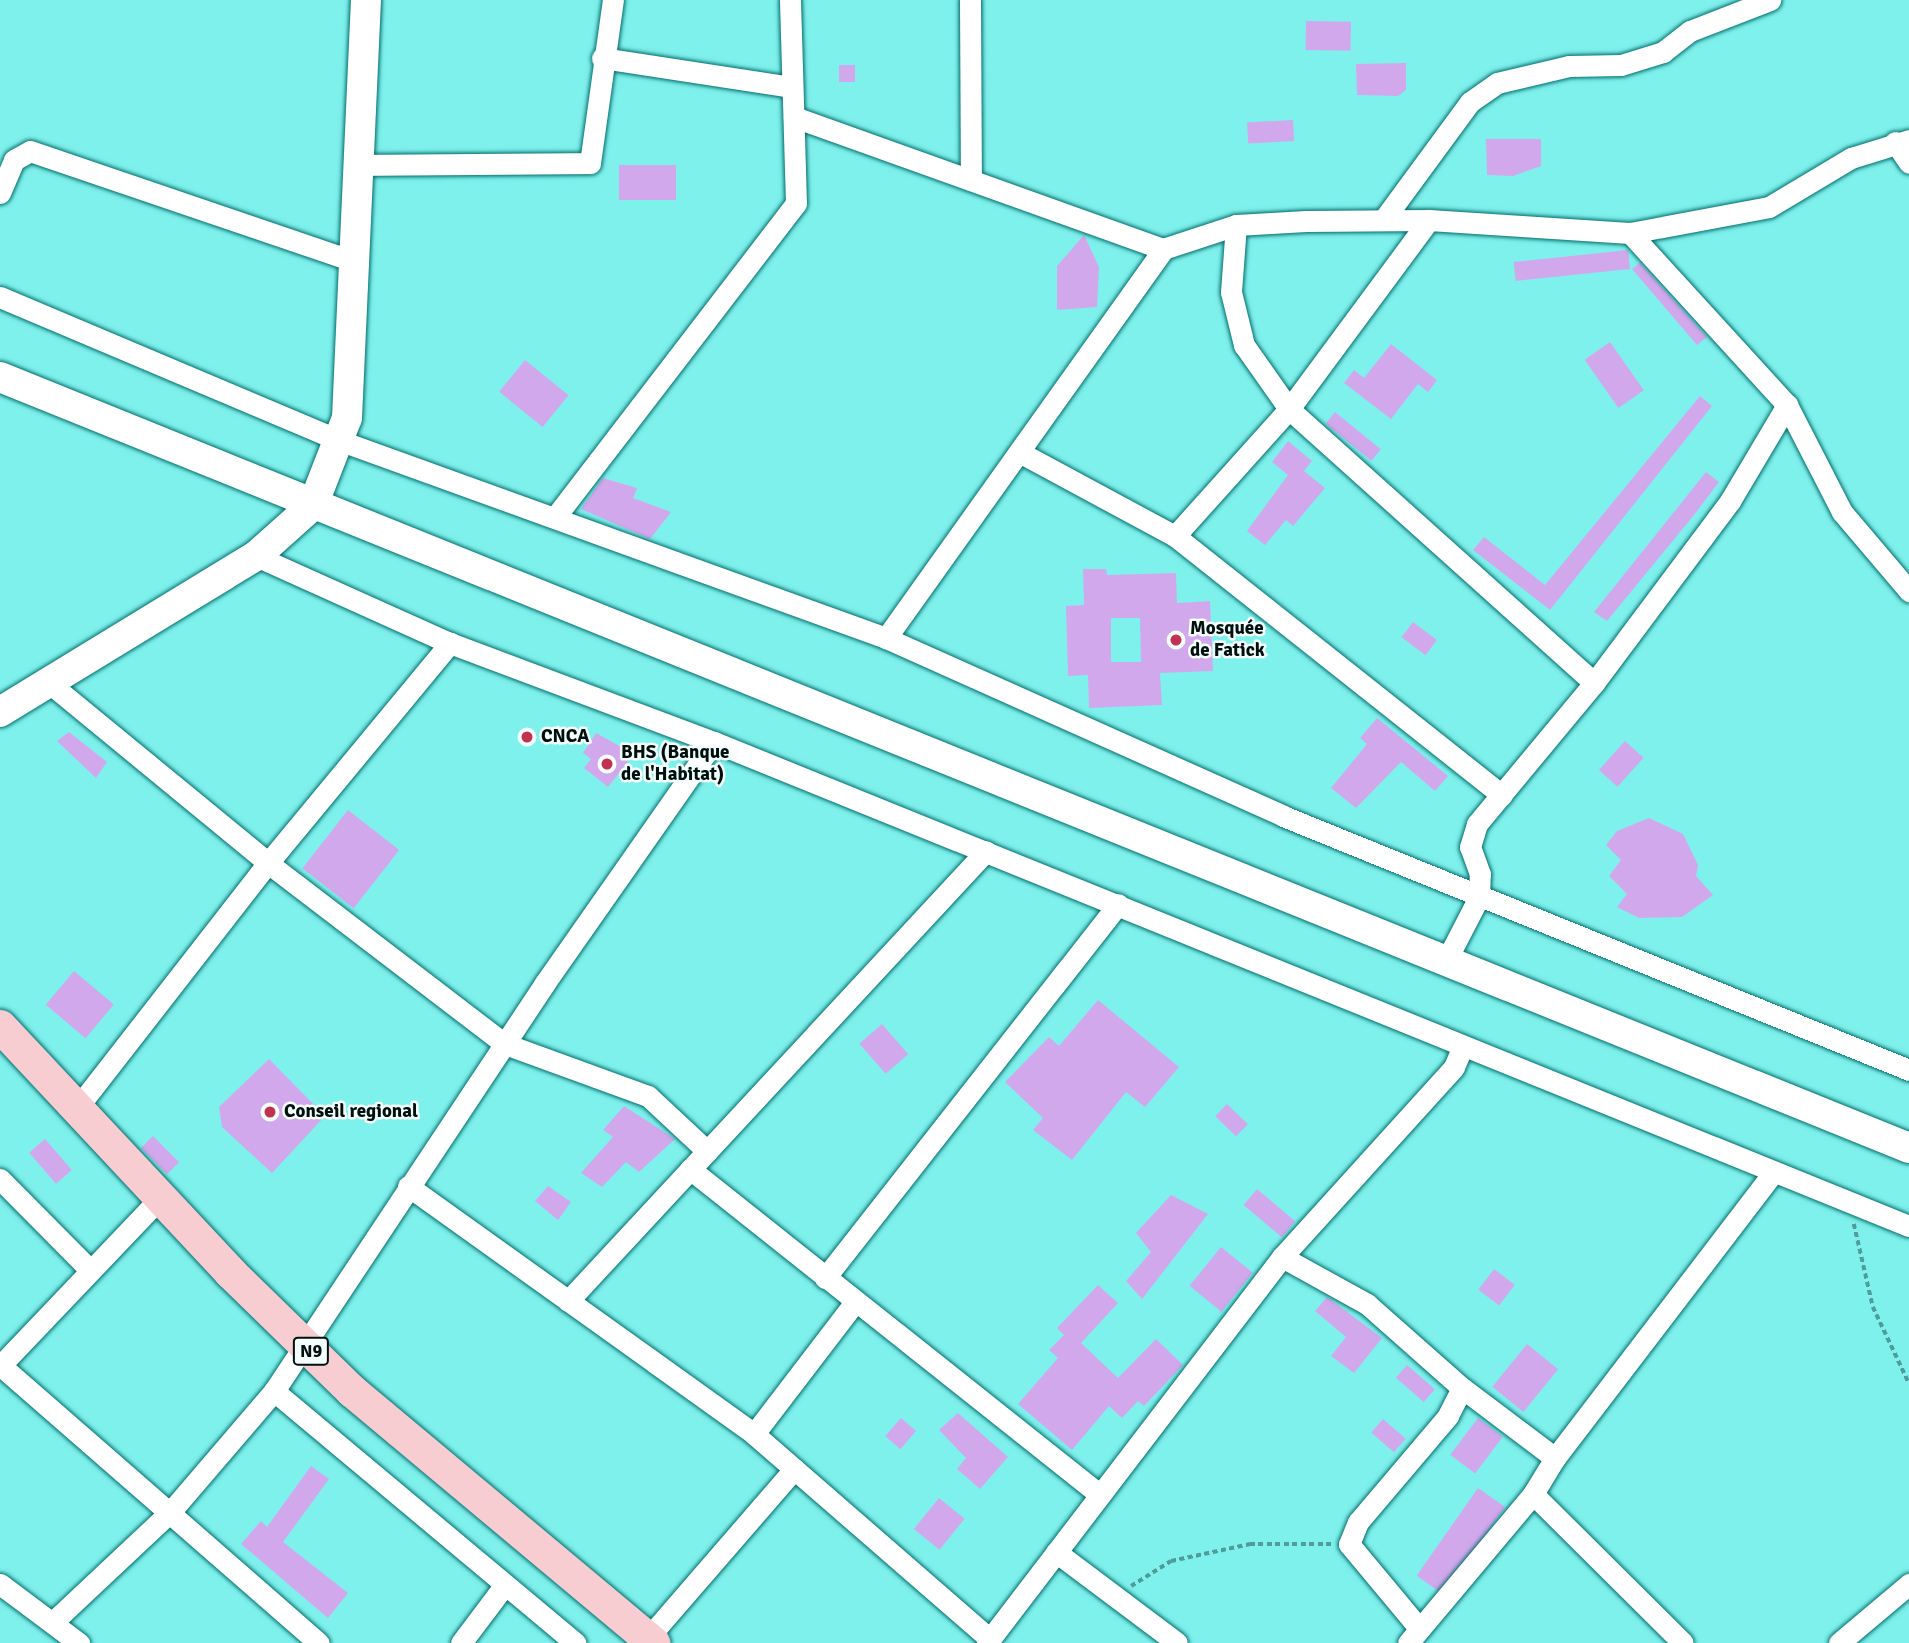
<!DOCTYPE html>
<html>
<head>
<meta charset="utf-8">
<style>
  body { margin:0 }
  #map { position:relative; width:1909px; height:1643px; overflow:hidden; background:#7ff1ed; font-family:Signika,sans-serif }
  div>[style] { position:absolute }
  .building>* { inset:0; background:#d2a8ec; transform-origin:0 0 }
  .path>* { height:3.5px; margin-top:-1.75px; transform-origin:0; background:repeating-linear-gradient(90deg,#4f9c99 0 5px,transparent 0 8.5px) }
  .roads { filter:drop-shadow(0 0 2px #006e6c) drop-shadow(0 0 2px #006e6c) }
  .street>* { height:21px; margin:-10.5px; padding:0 10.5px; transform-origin:10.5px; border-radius:10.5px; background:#fff }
  .secondary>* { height:30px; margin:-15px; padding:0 15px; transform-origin:15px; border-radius:15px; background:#fff }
  .primary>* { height:33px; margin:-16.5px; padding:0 16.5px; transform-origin:16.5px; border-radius:16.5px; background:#f7cdd1 }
  .dots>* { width:19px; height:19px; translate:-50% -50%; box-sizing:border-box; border:4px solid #f4fefd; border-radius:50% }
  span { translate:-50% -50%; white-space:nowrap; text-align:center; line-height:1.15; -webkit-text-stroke:5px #f4fefd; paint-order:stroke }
  .shield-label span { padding:2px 5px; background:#f4fefd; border:2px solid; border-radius:5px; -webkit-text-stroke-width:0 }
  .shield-label { font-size:18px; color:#00100f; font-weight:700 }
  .poi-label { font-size:19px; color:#00100f; font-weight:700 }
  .left { translate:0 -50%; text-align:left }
</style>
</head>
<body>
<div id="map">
  <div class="building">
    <i style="left:1306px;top:21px;width:45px;height:29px;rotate:1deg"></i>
    <i style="clip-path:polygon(1406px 63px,1406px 90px,1398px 96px,1357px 95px,1356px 64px)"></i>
    <i style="left:839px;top:65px;width:16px;height:17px"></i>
    <i style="left:1293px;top:120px;width:21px;height:46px;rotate:87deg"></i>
    <i style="clip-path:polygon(1486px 139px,1541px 139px,1541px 166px,1513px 176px,1487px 175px)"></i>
    <i style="left:619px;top:165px;width:57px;height:35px"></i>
    <i style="clip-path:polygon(1084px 235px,1099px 267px,1097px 307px,1057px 310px,1057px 266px)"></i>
    <i style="left:1628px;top:250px;width:19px;height:115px;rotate:84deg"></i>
    <i style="clip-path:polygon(1640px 263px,1707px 337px,1697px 345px,1632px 269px)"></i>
    <i style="left:1610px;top:342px;width:59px;height:31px;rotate:55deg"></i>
    <i style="clip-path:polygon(1391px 344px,1437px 380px,1428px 392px,1418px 384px,1391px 419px,1344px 383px,1354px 370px,1364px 378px)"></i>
    <i style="left:525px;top:360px;width:56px;height:41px;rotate:39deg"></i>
    <i style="clip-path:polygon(1700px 396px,1712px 406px,1550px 610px,1473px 550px,1484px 537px,1545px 585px)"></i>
    <i style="left:1335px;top:412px;width:59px;height:15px;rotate:39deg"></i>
    <i style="clip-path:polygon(1288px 441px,1312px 461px,1304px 471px,1325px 488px,1293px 526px,1286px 520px,1265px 545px,1247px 531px,1288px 475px,1272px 462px)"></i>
    <i style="clip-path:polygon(1706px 472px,1719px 482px,1694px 515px,1607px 621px,1594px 612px)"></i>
    <i style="clip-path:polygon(603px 478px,637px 488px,633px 498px,671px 512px,650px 539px,581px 509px)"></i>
    <i style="clip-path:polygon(evenodd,1083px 569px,1106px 569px,1107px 575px,1176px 573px,1177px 603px,1210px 601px,1213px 671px,1160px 673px,1162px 705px,1089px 708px,1088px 675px,1068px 676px,1066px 606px,1084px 605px,1083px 569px,1111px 618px,1140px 618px,1141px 662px,1111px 662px,1111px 618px)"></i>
    <i style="left:1413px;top:622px;width:30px;height:19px;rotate:37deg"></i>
    <i style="clip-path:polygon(1377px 718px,1448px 776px,1435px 791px,1401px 762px,1356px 808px,1331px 788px,1367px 744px,1360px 738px)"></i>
    <i style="clip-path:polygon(69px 732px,107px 762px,96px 778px,57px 741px)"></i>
    <i style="clip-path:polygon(596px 733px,634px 754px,608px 787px,584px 768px,591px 759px,583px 753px)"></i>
    <i style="left:1625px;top:741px;width:25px;height:39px;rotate:42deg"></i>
    <i style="left:348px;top:810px;width:65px;height:74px;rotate:38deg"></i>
    <i style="clip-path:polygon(1649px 818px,1683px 834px,1698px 865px,1696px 876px,1713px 895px,1682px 917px,1639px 918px,1617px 907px,1627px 894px,1609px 876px,1621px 860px,1606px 845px,1617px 831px)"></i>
    <i style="left:74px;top:971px;width:52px;height:44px;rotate:40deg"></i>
    <i style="clip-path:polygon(1098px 1000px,1179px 1067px,1145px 1107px,1126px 1092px,1072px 1160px,1033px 1130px,1043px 1118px,1005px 1082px,1049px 1037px,1059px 1046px)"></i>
    <i style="left:882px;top:1024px;width:40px;height:30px;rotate:49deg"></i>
    <i style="clip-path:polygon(269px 1059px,325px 1116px,272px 1173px,222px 1127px,219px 1107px)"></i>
    <i style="left:1227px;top:1104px;width:29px;height:17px;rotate:44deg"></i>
    <i style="clip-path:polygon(624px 1106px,675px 1139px,639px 1172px,626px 1162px,602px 1187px,581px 1173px,613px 1137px,603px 1130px)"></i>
    <i style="left:153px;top:1136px;width:37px;height:17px;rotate:45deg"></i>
    <i style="left:45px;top:1139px;width:41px;height:21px;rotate:49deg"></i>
    <i style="clip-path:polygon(548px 1186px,571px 1202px,558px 1220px,535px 1201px)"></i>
    <i style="left:1257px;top:1189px;width:50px;height:21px;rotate:40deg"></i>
    <i style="clip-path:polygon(1171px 1195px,1208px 1214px,1142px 1299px,1126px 1281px,1151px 1252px,1136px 1233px)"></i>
    <i style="left:1221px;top:1247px;width:41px;height:50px;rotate:39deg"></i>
    <i style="left:1494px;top:1269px;width:26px;height:26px;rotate:37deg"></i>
    <i style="clip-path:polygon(1098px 1285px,1118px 1303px,1081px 1343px,1118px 1378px,1156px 1339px,1183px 1365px,1144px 1406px,1138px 1401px,1122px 1418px,1109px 1406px,1072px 1450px,1018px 1404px,1058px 1358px,1049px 1350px,1064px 1335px,1057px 1328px)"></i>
    <i style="clip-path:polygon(1327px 1297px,1382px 1338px,1354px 1373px,1331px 1356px,1346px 1337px,1315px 1311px)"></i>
    <i style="left:1527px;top:1344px;width:40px;height:55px;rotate:39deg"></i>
    <i style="left:1407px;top:1365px;width:37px;height:17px;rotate:41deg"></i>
    <i style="clip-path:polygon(958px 1413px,1008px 1457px,980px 1489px,957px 1469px,966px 1458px,939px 1430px)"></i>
    <i style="left:901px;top:1418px;width:20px;height:24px;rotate:41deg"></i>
    <i style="left:1478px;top:1418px;width:31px;height:46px;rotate:37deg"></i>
    <i style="left:1383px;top:1419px;width:30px;height:18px;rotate:41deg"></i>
    <i style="clip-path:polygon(311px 1466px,329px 1479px,283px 1542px,348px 1593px,328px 1618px,241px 1544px,261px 1521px,267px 1527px)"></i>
    <i style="left:1478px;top:1488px;width:33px;height:107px;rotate:35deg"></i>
    <i style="left:939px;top:1498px;width:33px;height:40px;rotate:39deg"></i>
  </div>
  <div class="path">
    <i style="left:1854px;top:1224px;width:85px;rotate:77.1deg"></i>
    <i style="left:1873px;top:1307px;width:84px;rotate:64.7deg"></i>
    <i style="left:1131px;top:1586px;width:47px;rotate:-32deg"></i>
    <i style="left:1171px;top:1561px;width:81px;rotate:-12.1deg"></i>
    <i style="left:1250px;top:1544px;width:82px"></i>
  </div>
  <div class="roads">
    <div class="street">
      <i style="left:970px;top:0;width:180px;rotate:89.7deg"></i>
      <i style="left:602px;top:58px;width:192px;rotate:8.7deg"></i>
      <i style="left:794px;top:117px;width:392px;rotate:19.7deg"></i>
      <i style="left:1895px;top:142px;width:25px;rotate:56deg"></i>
      <i style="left:359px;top:165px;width:231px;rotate:-0.5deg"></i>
      <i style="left:590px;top:163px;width:165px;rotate:-82deg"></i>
      <i style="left:0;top:193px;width:36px;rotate:-67deg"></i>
      <i style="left:14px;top:160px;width:18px;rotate:-29deg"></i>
      <i style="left:30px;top:151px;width:341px;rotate:18.8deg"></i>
      <i style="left:1384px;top:219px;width:145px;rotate:-53.7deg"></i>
      <i style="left:1470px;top:102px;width:33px;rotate:-35deg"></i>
      <i style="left:1497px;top:83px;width:74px;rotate:-13.3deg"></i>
      <i style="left:1569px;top:66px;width:52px;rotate:-1.1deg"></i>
      <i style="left:1621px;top:65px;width:44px;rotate:-17.2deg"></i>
      <i style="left:1663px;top:52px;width:34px;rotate:-38deg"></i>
      <i style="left:1690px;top:31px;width:86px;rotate:-21.2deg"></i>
      <i style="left:1236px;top:225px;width:67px;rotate:94.3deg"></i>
      <i style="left:1231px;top:292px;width:55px;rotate:76.2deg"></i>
      <i style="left:1244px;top:345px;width:78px;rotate:54.9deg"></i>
      <i style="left:1289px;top:409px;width:410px;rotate:41.9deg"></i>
      <i style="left:1630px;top:233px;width:233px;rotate:47.6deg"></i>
      <i style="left:1787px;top:405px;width:120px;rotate:62.8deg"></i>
      <i style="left:1842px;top:512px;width:104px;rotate:49.7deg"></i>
      <i style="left:0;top:297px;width:370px;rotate:22.9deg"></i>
      <i style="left:341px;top:441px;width:580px;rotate:19.87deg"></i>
      <i style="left:886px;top:638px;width:435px;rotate:24.1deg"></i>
      <i style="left:1283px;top:816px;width:676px;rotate:22.08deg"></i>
      <i style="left:1019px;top:452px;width:177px;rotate:28.3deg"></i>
      <i style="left:1175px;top:536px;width:417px;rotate:38.4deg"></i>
      <i style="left:556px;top:516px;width:394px;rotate:-52.5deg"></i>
      <i style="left:796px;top:203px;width:203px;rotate:-91.7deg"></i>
      <i style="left:1175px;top:536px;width:171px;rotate:-48.1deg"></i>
      <i style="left:1289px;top:409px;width:235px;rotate:-53.5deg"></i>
      <i style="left:256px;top:556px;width:213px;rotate:24.2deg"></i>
      <i style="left:450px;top:643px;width:282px;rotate:20.6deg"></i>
      <i style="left:714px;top:742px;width:1289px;rotate:22.05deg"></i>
      <i style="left:886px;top:638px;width:478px;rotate:-54.5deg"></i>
      <i style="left:1163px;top:249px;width:77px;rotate:-18.2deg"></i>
      <i style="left:1236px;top:225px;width:70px;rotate:-3.3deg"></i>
      <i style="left:1306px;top:221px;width:123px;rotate:-0.5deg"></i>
      <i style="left:1429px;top:220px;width:201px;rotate:3.7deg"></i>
      <i style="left:1630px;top:233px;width:141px;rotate:-10.6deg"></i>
      <i style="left:1769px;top:207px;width:96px;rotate:-30.9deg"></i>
      <i style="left:1851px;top:158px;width:61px;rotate:-17.2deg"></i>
      <i style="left:48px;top:682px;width:285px;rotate:39.4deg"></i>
      <i style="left:268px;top:863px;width:286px;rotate:-50.4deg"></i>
      <i style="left:1446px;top:961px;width:72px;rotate:-62.7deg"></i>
      <i style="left:1479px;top:897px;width:23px;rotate:-88deg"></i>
      <i style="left:1480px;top:874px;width:29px;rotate:-110deg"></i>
      <i style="left:1470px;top:847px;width:24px;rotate:-73deg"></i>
      <i style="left:1477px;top:824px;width:183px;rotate:-50.3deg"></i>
      <i style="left:1594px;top:683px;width:227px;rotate:-53.2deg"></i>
      <i style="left:1730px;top:501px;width:112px;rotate:-59.3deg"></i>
      <i style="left:77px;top:1108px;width:311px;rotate:-52.1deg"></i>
      <i style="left:268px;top:863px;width:298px;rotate:37.4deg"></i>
      <i style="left:505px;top:1044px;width:152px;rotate:20deg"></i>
      <i style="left:648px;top:1096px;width:81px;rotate:43deg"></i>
      <i style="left:690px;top:1169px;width:522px;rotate:38.47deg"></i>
      <i style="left:0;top:1179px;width:127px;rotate:45.3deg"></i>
      <i style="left:408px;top:1186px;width:426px;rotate:35.6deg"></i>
      <i style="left:754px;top:1434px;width:313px;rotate:41deg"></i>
      <i style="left:1282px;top:1257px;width:97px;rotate:28.9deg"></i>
      <i style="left:1367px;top:1304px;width:127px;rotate:41.5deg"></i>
      <i style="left:1462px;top:1388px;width:31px;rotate:117deg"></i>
      <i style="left:1448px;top:1416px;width:139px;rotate:130.3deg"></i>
      <i style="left:1358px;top:1522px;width:24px;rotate:112deg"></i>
      <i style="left:1349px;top:1544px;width:109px;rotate:50.2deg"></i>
      <i style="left:825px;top:1278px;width:475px;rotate:-51.9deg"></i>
      <i style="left:568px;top:1301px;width:614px;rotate:-47.11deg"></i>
      <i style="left:0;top:1365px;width:423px;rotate:41.1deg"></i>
      <i style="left:0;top:1366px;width:233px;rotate:-46.4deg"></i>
      <i style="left:274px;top:1391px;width:393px;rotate:39.9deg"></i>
      <i style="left:754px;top:1434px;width:166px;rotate:-52.6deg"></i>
      <i style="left:1555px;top:1458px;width:360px;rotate:-52.6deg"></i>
      <i style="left:1533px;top:1494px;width:211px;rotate:44.8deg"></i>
      <i style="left:1056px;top:1552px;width:151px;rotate:36.9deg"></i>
      <i style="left:0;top:1584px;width:99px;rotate:36.8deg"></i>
      <i style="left:54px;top:1621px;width:162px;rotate:-43.2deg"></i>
      <i style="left:172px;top:1510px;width:157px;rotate:-49.4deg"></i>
      <i style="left:274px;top:1391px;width:490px;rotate:-56.4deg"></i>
      <i style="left:545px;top:983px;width:294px;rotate:-55deg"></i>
      <i style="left:647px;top:1639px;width:225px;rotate:-49.1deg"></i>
      <i style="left:461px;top:1643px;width:71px;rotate:-53deg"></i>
      <i style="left:987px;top:1643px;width:486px;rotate:-52.6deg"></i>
      <i style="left:1282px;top:1257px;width:256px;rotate:-47.8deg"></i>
      <i style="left:1454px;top:1067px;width:21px;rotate:-67deg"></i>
      <i style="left:1408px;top:1643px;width:194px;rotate:-50deg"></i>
      <i style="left:1533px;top:1494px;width:42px;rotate:-58.6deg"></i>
      <i style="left:1555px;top:1458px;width:116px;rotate:-143deg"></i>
      <i style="left:1839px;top:1643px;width:92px;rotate:-40.1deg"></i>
    </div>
    <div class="secondary">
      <i style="left:0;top:377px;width:2059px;rotate:21.99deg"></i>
      <i style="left:0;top:712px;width:300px;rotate:-31.4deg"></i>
      <i style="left:256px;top:556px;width:76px;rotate:-41.8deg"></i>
      <i style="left:313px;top:505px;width:93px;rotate:-68.7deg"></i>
      <i style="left:347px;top:418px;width:418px;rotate:-87.4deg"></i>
    </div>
    <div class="primary">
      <i style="left:0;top:1026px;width:337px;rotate:46.9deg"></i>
      <i style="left:230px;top:1272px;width:170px;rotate:44.3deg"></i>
      <i style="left:352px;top:1391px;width:393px;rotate:39.9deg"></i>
    </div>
  </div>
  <div class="dots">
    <i style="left:1176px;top:640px;background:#c13152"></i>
    <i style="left:527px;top:737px;background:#c13152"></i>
    <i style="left:607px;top:764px;background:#c13152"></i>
    <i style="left:270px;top:1112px;background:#c13152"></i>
  </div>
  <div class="shield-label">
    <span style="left:311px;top:1351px">N9</span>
  </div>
  <div class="poi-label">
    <span class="left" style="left:1190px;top:640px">Mosquée<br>de Fatick</span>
    <span class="left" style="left:541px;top:737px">CNCA</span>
    <span class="left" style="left:621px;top:764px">BHS (Banque<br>de l'Habitat)</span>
    <span class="left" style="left:284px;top:1112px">Conseil regional</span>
  </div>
</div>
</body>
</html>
